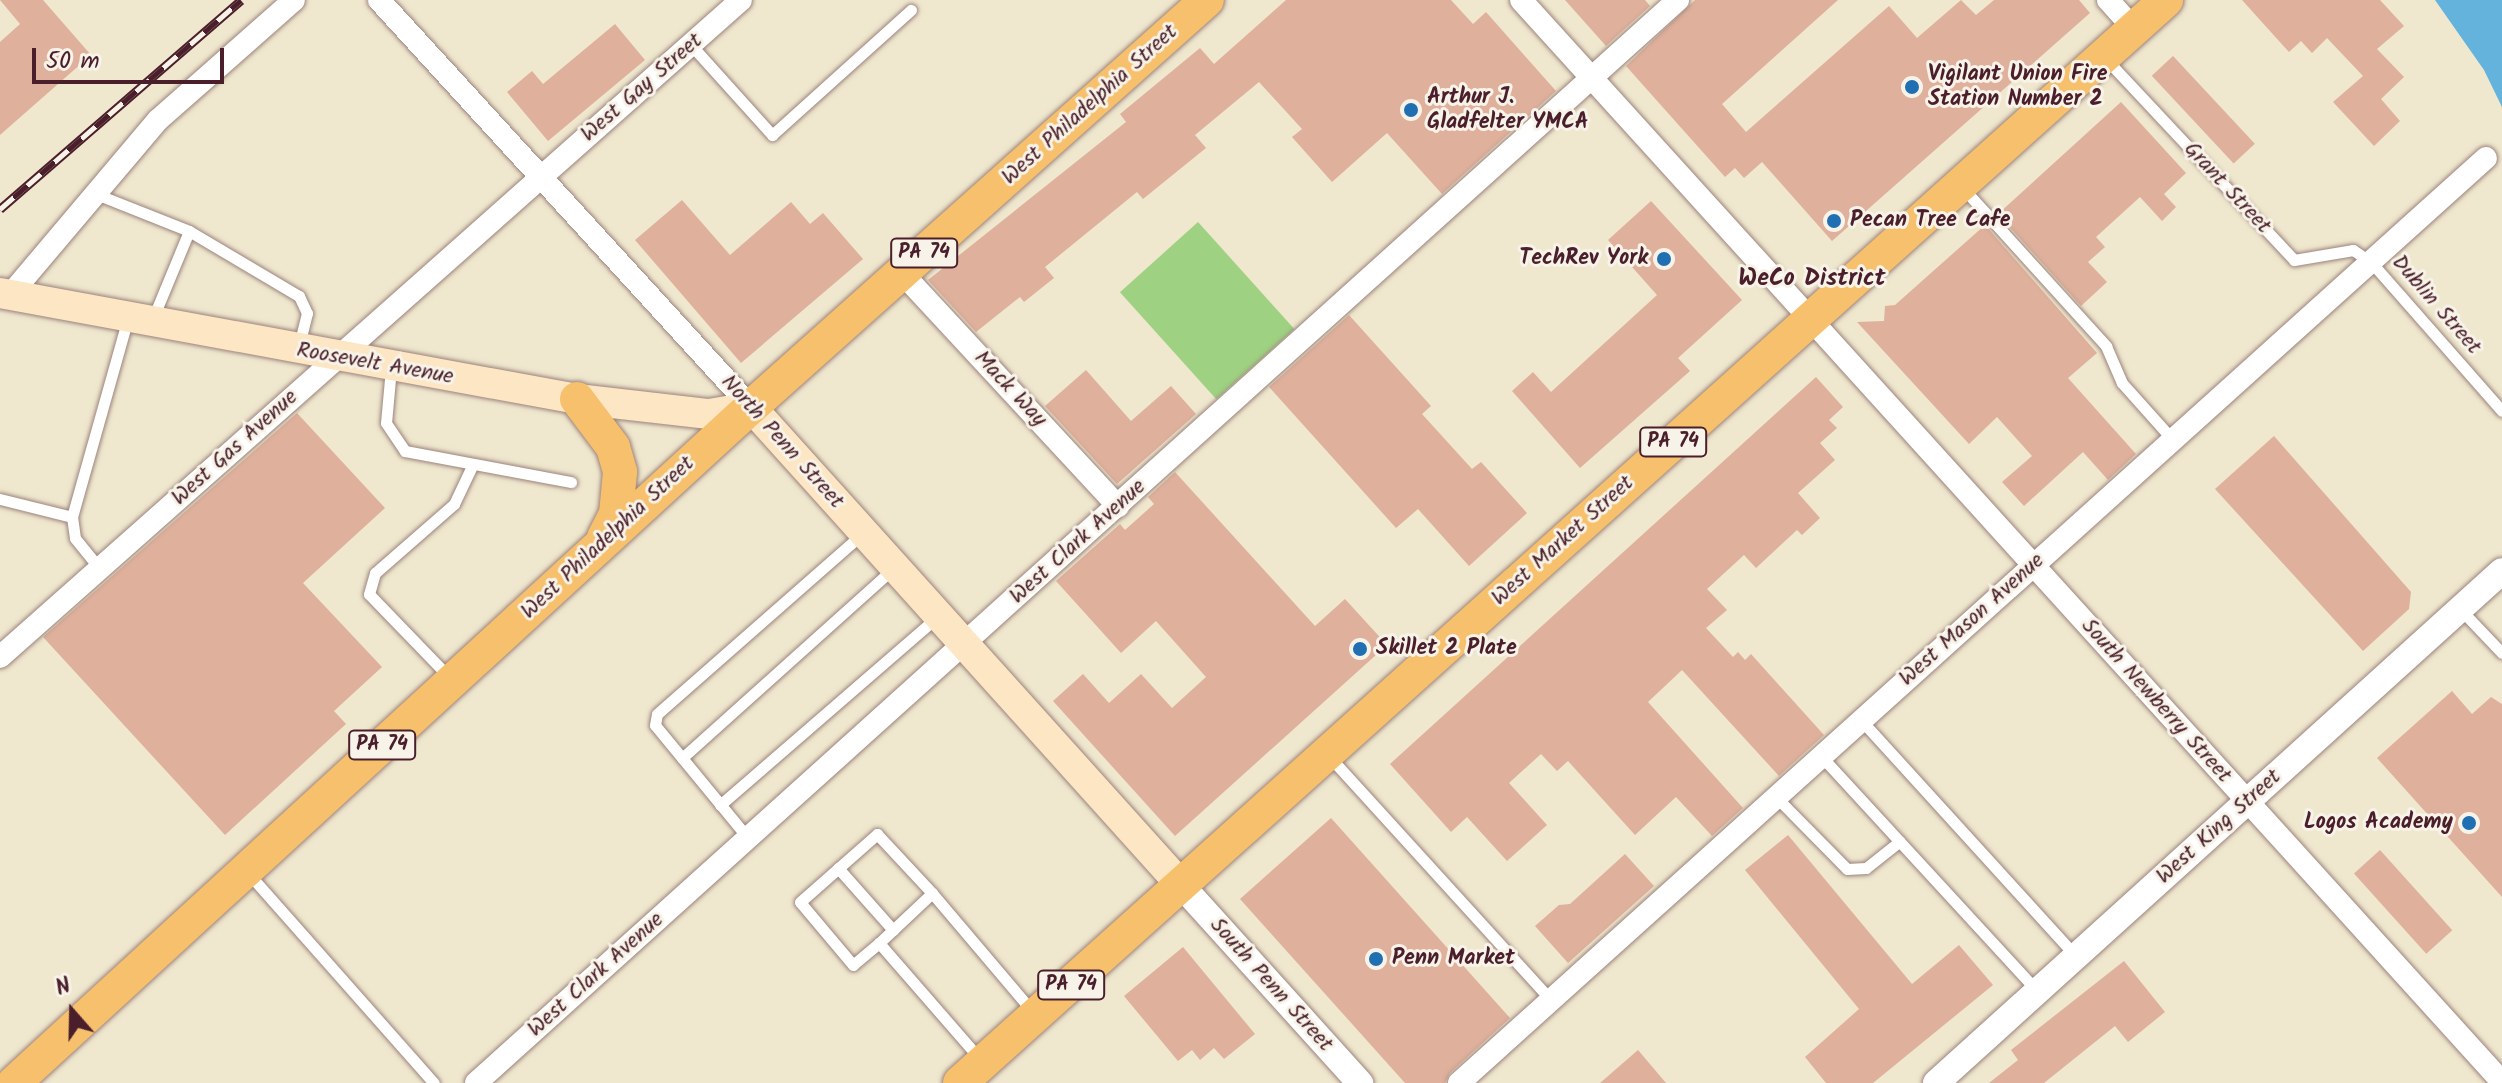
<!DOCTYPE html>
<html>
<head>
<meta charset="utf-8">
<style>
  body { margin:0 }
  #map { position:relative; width:2502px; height:1083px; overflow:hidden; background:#efe7ce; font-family:Kalam,sans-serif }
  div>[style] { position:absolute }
  .green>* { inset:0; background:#9ed181; transform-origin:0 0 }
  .water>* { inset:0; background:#63b3dd }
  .building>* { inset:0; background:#dfb09c; transform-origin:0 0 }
  .roads { filter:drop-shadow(0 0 2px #9c837c) drop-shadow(0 0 2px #9c837c) }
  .service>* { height:11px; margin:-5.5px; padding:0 5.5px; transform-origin:5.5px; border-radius:5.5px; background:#fff }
  .minor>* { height:22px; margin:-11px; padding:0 11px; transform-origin:11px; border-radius:11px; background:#fff }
  .tertiary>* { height:26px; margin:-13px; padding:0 13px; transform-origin:13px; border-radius:13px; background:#fff }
  .secondary>* { height:30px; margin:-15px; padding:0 15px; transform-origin:15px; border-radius:15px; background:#fce6c4 }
  .primary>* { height:34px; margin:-17px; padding:0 17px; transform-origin:17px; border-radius:17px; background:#f7c06c }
  .rail>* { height:9px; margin-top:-4.5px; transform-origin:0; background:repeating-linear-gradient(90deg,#f7f3e8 0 18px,#4a1f2b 0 36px); box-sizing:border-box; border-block:2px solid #4a1f2b }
  .dots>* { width:22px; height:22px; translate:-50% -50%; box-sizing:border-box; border:4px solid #f7f3e8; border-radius:50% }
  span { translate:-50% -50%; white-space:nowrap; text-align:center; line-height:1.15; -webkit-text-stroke:6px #f7f3e8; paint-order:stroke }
  .shield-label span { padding:2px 6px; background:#f7f3e8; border:2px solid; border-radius:6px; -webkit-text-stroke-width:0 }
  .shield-label { font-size:20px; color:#4a1f2b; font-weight:700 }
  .poi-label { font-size:22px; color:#4a1f2b; font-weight:700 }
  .left { translate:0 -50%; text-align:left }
  .right { translate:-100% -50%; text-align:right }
  .street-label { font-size:22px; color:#4a1f2b }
  .neighbourhood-label { font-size:24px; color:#4a1f2b; font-weight:700 }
  .north { position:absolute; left:32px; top:971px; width:80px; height:80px; -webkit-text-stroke:6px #f7f3e8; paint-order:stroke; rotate:340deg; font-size:22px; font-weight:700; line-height:32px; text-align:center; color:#4a1f2b }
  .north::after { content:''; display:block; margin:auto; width:28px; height:36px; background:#4a1f2b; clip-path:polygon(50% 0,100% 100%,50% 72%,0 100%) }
  .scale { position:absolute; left:32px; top:48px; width:192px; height:36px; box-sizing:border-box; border:4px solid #4a1f2b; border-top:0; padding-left:10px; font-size:24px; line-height:28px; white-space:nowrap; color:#4a1f2b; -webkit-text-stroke:6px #f7f3e8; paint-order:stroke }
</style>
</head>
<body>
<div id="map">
  <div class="green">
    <i style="left:1198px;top:222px;width:144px;height:105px;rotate:48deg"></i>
  </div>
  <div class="water">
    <i style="clip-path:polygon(2435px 0,2502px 0,2502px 107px,2484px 70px)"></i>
  </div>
  <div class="building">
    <i style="clip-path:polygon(0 0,43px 0,91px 55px,0 135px,0 42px,20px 24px)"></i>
    <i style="clip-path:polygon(1286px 0,1451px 0,1473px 24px,1486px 12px,1556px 91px,1442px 194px,1387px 133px,1332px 182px,1292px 137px,1302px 129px,1259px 82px,1195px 135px,1206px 148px,1143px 199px,1137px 192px,1045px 267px,1054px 278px,1024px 302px,1020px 297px,976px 332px,928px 280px,1126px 122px,1120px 114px,1200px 48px,1214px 64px)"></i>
    <i style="clip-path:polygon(1565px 0,1645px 0,1650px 6px,1606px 46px)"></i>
    <i style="clip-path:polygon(1695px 0,1838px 0,1722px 104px,1746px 132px,1889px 6px,1917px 38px,1961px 0,1976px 15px,1994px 0,2079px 0,2090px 13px,1832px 241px,1762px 162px,1744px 178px,1735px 168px,1725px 177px,1626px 66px)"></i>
    <i style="clip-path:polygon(2242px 0,2380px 0,2404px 26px,2377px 49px,2404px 77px,2381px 99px,2400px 121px,2374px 146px,2333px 102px,2363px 76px,2327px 38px,2312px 53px,2301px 41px,2289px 52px)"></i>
    <i style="clip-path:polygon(615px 24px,645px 60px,548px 141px,507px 92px,532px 71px,543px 84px)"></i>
    <i style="left:2173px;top:56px;width:120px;height:29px;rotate:47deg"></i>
    <i style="clip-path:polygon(2121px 102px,2186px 173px,2164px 194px,2176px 207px,2162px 221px,2140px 197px,2096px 237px,2105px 247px,2088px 262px,2107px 282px,2081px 306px,1998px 214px)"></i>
    <i style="clip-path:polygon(682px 200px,730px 255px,791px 202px,810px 224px,823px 213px,863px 259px,741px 363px,635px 240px)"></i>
    <i style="clip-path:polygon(1651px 201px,1742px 300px,1678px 358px,1690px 371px,1580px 468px,1512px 391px,1533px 372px,1551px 392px,1657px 295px,1608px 240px)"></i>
    <i style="clip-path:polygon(1985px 225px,2097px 353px,2068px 378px,2136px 454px,2108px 480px,2083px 452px,2024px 506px,2002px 482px,2032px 456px,1997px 417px,1969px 444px,1857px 322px,1884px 321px,1885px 306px,1895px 305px)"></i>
    <i style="clip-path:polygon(1349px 315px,1431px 406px,1422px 414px,1472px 469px,1481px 462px,1527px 513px,1469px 566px,1418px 509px,1396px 528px,1269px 387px)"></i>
    <i style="clip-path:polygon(1086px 370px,1131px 421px,1171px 386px,1196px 414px,1117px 484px,1045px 406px)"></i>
    <i style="clip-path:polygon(1816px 377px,1843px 407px,1829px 420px,1837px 428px,1820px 443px,1835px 460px,1798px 493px,1820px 518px,1802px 535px,1797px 530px,1756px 568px,1744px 555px,1707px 589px,1727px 610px,1706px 628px,1733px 657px,1738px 652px,1745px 660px,1751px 654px,1824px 735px,1779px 776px,1682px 670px,1648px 702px,1743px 808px,1712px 836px,1676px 797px,1635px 835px,1568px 761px,1557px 771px,1541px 754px,1509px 783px,1547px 825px,1507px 861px,1467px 817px,1451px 832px,1390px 764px)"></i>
    <i style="clip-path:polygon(297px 413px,385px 508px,303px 583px,382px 667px,334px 711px,346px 724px,225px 835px,43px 637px)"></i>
    <i style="clip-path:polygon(2274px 436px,2411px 592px,2409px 609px,2363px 651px,2215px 489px)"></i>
    <i style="clip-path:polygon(1175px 472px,1315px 626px,1345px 599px,1387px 645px,1175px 836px,1053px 701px,1083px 674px,1109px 703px,1141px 674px,1172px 708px,1206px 677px,1156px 621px,1121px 653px,1056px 581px,1120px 524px,1125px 530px,1154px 504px,1148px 497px)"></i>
    <i style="clip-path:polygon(2452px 691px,2472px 714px,2491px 697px,2502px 704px,2502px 897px,2377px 758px)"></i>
    <i style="clip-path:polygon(1331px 818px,1510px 1018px,1450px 1073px,1445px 1083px,1405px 1083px,1240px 899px)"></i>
    <i style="clip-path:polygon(1788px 835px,1912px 984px,1959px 945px,1993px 985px,1873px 1083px,1826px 1083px,1805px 1057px,1859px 1009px,1745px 870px)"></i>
    <i style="left:2380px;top:850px;width:108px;height:35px;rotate:48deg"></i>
    <i style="clip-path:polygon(1625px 854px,1654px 886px,1568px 963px,1535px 926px,1559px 905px,1570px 904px)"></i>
    <i style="clip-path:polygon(1183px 947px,1255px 1034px,1224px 1059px,1214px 1048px,1200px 1060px,1192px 1050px,1178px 1061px,1124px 996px)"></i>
    <i style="clip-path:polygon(2124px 961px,2165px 1012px,2128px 1042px,2115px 1026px,2044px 1083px,1989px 1083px,2018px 1060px,2011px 1050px)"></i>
    <i style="clip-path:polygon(1638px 1050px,1666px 1083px,1600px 1083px)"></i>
  </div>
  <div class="roads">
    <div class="service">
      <i style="left:692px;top:46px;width:120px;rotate:48deg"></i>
      <i style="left:772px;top:135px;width:187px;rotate:-42deg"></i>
      <i style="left:2106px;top:59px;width:275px;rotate:46.9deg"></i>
      <i style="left:2294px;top:260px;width:60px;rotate:-9.6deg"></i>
      <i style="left:2353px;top:250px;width:22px;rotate:34deg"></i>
      <i style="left:2371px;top:262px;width:198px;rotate:48.7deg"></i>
      <i style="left:1962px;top:187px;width:215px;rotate:47.8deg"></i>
      <i style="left:2106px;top:346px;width:40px;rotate:66.6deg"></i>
      <i style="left:2122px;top:383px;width:76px;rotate:48.2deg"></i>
      <i style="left:96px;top:194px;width:100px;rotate:21.7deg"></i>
      <i style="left:189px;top:231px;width:128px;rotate:30.6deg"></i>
      <i style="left:299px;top:296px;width:19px;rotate:65deg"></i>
      <i style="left:307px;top:313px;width:33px;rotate:104deg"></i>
      <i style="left:153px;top:318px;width:94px;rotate:-67.5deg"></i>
      <i style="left:391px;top:368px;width:55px;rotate:95.2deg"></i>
      <i style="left:386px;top:423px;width:34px;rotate:56deg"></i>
      <i style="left:405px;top:451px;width:169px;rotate:10.6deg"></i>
      <i style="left:0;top:499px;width:74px;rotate:14deg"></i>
      <i style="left:100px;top:569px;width:40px;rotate:-129deg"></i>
      <i style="left:75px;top:538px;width:21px;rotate:-98deg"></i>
      <i style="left:72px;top:517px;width:207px;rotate:-74.3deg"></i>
      <i style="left:2461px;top:610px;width:59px;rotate:46.4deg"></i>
      <i style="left:451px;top:679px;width:118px;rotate:-134deg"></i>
      <i style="left:369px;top:594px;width:22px;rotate:-74deg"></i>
      <i style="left:375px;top:573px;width:105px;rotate:-41.1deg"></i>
      <i style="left:454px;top:504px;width:42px;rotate:-64.7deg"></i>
      <i style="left:1861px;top:720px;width:319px;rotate:47.7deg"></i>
      <i style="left:1328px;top:755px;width:331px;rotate:47.7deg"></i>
      <i style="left:1821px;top:756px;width:319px;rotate:47.4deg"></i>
      <i style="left:682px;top:758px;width:283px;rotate:-41.9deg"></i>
      <i style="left:1776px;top:797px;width:101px;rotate:45.4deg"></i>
      <i style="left:1847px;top:869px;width:19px;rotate:-3deg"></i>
      <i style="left:1866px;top:868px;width:43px;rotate:-38.5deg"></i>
      <i style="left:720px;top:805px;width:287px;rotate:-40.9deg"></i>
      <i style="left:748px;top:838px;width:146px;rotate:-129.5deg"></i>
      <i style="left:655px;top:725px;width:11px;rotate:-80deg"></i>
      <i style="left:657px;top:714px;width:273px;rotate:-41.3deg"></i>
      <i style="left:838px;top:868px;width:83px;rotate:48.4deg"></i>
      <i style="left:249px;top:874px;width:279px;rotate:48.5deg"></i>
      <i style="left:879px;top:943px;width:34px;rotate:140deg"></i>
      <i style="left:853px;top:965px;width:82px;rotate:-130.1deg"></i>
      <i style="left:800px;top:902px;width:103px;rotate:-41.4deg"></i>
      <i style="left:877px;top:834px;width:81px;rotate:47deg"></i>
      <i style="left:980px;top:1059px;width:154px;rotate:-131deg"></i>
      <i style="left:879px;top:943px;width:73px;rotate:-43.3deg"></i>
      <i style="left:932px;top:893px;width:156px;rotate:49.7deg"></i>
    </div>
    <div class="minor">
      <i style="left:379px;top:0;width:551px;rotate:47.57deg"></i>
      <i style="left:1521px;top:0;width:1461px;rotate:47.8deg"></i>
      <i style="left:2108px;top:0;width:39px;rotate:48deg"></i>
      <i style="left:902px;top:273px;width:318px;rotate:47.2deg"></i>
      <i style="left:10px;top:295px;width:229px;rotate:-49.8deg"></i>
      <i style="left:158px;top:120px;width:181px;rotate:-41.4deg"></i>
      <i style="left:0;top:657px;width:990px;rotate:-41.56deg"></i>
      <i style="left:476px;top:1083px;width:1618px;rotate:-42.02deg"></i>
      <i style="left:1459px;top:1083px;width:1382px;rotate:-42.01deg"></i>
    </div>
    <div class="tertiary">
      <i style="left:1182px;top:886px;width:266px;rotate:47.9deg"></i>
      <i style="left:1936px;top:1083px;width:763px;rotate:-42.13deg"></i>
    </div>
    <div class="secondary">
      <i style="left:0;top:293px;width:587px;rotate:10.41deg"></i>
      <i style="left:577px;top:399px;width:133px;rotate:6.5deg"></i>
      <i style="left:709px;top:414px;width:43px;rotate:-9.5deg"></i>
      <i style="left:751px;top:407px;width:644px;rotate:48.02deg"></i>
    </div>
    <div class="primary">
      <i style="left:577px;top:399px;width:60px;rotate:53.1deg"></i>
      <i style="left:613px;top:447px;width:26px;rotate:74deg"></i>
      <i style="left:620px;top:472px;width:42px;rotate:95.4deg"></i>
      <i style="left:616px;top:514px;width:27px;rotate:117deg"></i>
      <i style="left:14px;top:1083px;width:1000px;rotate:-42.53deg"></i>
      <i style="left:751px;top:407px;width:611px;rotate:-41.75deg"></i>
      <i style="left:960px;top:1083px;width:1621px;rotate:-41.92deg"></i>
    </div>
  </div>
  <div class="rail">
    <i style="left:0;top:209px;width:319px;rotate:-40.9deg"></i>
  </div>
  <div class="dots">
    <i style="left:1912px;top:87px;background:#1f6fb2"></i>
    <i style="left:1411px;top:110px;background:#1f6fb2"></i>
    <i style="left:1834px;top:221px;background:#1f6fb2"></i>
    <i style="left:1664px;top:259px;background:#1f6fb2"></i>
    <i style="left:1360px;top:649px;background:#1f6fb2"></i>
    <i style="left:2469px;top:823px;background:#1f6fb2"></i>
    <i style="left:1376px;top:959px;background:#1f6fb2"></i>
  </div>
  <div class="shield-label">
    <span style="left:924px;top:253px">PA 74</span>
    <span style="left:1673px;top:442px">PA 74</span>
    <span style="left:382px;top:745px">PA 74</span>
    <span style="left:1071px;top:985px">PA 74</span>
  </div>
  <div class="poi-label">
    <span class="left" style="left:1928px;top:87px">Vigilant Union Fire<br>Station Number 2</span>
    <span class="left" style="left:1427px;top:110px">Arthur J.<br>Gladfelter YMCA</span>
    <span class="left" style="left:1850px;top:221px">Pecan Tree Cafe</span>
    <span class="right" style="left:1648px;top:259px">TechRev York</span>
    <span class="left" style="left:1376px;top:649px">Skillet 2 Plate</span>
    <span class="right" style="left:2453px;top:823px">Logos Academy</span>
    <span class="left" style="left:1392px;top:959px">Penn Market</span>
  </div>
  <div class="street-label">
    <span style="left:642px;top:88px;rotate:-41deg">West Gay Street</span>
    <span style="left:1090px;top:105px;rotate:-42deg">West Philadelphia Street</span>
    <span style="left:2227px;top:188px;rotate:47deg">Grant Street</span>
    <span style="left:2436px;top:305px;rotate:49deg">Dublin Street</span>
    <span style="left:375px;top:364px;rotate:10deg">Roosevelt Avenue</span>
    <span style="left:1010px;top:389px;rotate:47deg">Mack Way</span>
    <span style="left:782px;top:442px;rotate:48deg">North Penn Street</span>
    <span style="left:235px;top:448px;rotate:-42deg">West Gas Avenue</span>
    <span style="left:608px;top:538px;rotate:-43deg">West Philadelphia Street</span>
    <span style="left:1563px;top:541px;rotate:-42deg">West Market Street</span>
    <span style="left:1078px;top:542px;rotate:-42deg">West Clark Avenue</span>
    <span style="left:1972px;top:620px;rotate:-42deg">West Mason Avenue</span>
    <span style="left:2156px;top:701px;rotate:48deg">South Newberry Street</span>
    <span style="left:2219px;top:827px;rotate:-42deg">West King Street</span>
    <span style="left:596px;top:975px;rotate:-42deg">West Clark Avenue</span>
    <span style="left:1271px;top:985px;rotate:48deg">South Penn Street</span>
  </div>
  <div class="neighbourhood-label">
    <span style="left:1812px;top:279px">WeCo District</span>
  </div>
  <div class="north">N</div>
  <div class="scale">50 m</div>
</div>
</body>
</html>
